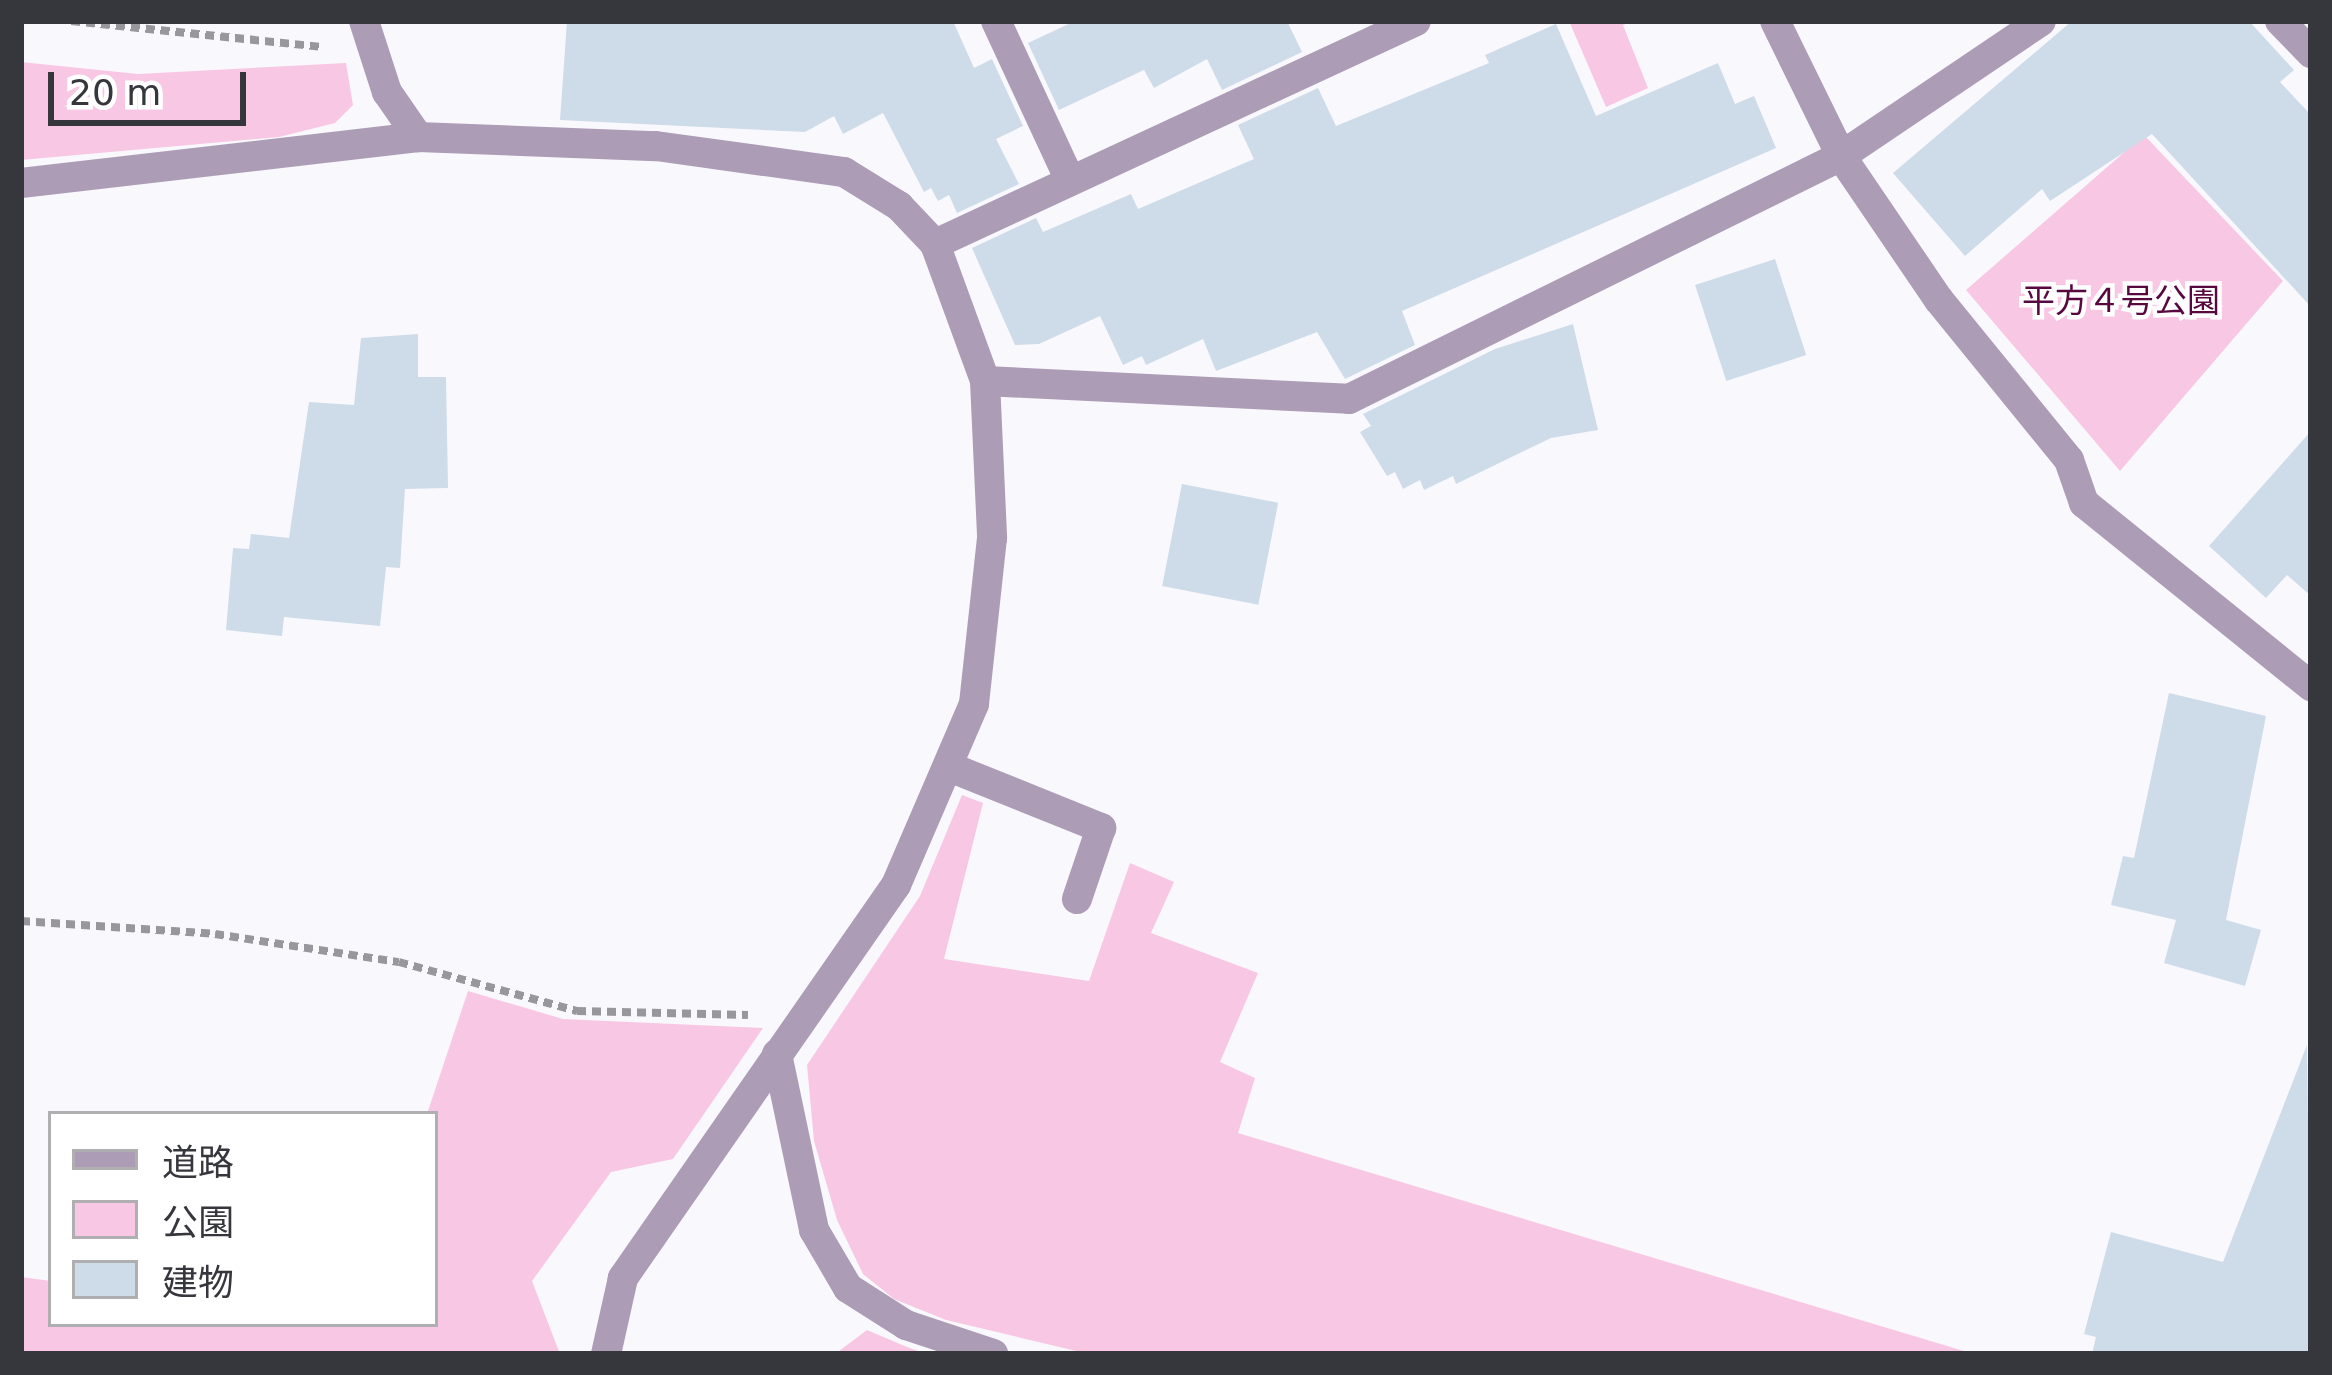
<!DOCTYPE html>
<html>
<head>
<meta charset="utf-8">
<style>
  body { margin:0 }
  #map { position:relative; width:2332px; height:1375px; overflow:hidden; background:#f9f9fd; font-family:"DejaVu Sans","Noto Sans JP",sans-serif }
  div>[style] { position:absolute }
  .green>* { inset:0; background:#f8c7e3 }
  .building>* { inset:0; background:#cedbe9; transform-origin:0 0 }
  .path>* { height:8px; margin-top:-4px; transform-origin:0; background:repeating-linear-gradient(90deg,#97979d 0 9px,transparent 0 15px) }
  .lane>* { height:30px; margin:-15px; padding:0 15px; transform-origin:15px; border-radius:15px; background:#ad9cb6 }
  .street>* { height:30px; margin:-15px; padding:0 15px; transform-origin:15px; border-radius:15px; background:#ad9cb6 }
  span { translate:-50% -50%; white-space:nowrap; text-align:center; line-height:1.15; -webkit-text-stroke:9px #fff; paint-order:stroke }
  .park-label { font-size:33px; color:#57083f }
  .frame { position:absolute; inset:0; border:24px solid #36363d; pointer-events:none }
  .legend { position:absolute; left:48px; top:1111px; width:390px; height:216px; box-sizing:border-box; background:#fff; border:3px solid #afafb1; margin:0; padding:15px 21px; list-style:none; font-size:36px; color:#36363d }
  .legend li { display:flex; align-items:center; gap:24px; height:60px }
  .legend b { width:60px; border:3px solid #afafb1 }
  .scale { position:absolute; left:48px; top:72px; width:198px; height:54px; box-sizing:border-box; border:6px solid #36363d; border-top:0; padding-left:15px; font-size:36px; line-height:42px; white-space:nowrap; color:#36363d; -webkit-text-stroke:9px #fff; paint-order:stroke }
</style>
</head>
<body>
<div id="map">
  <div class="green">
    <i style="clip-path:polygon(1569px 21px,1633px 21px,1623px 25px,1648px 88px,1606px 107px)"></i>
    <i style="clip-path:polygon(21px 62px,138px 74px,346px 63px,353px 105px,335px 123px,279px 137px,21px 160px)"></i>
    <i style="clip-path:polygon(2144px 135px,2283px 281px,2120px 471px,1966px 290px)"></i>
    <i style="clip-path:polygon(962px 795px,983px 803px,944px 959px,1089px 981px,1130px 863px,1174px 882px,1151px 933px,1258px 973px,1220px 1062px,1255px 1078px,1238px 1133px,1974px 1354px,1089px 1354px,946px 1320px,894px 1299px,863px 1274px,837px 1220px,814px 1141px,807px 1065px,920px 896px)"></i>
    <i style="clip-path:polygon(468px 991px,563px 1019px,763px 1028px,673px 1159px,611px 1172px,532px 1281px,560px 1354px,21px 1354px,21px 1277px,51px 1281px,51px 1324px,435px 1324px,435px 1114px,427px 1114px)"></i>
    <i style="clip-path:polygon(867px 1330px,907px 1347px,927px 1354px,835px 1354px)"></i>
  </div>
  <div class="building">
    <i style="clip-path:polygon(567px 21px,953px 21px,974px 68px,992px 59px,1023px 126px,996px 139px,1019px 184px,957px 213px,949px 195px,938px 201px,931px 188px,924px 192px,883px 113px,843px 134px,834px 116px,805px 132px,560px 120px)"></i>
    <i style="clip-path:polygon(1075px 21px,1287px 21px,1302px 52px,1222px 90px,1207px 59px,1154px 88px,1144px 70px,1059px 110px,1028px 43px)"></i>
    <i style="clip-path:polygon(2072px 21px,2249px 21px,2294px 70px,2280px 82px,2311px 115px,2311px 307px,2152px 134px,2050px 201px,2042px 189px,1965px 256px,1893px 173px)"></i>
    <i style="clip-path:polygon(1556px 24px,1596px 116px,1718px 63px,1735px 104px,1754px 96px,1776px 148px,1402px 311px,1415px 345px,1345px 379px,1317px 332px,1216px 371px,1203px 339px,1146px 365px,1142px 356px,1123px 365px,1100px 316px,1039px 344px,1015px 345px,972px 248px,1036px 218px,1043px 232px,1131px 194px,1138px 209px,1254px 159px,1238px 125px,1318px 88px,1336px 126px,1489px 63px,1485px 55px)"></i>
    <i style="left:1775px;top:259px;width:101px;height:84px;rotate:72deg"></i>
    <i style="clip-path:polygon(1573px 324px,1598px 430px,1551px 438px,1456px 484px,1453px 476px,1424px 490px,1420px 480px,1403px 489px,1395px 472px,1387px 476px,1360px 432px,1371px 426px,1363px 414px,1495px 349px)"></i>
    <i style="clip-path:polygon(418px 334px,418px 377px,446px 377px,448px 488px,405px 489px,400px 568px,386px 567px,380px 626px,284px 617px,282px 636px,226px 630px,233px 548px,249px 549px,251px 534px,289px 538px,309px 402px,354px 405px,361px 338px)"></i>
    <i style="clip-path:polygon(2311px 431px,2311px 596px,2287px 575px,2266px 598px,2209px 546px)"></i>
    <i style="left:1182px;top:484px;width:98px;height:104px;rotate:11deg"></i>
    <i style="clip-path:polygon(2169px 693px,2266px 716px,2226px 920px,2261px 930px,2245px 986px,2164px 963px,2176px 920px,2111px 905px,2123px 856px,2134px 858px)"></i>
    <i style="clip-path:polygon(2307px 1045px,2311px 1354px,2092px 1354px,2096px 1337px,2084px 1334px,2111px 1232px,2223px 1262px)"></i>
  </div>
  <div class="path">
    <i style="left:71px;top:21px;width:254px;rotate:5.9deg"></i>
    <i style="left:21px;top:921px;width:194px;rotate:3.8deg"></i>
    <i style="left:215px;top:934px;width:186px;rotate:8.7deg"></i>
    <i style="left:399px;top:962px;width:185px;rotate:15.4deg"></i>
    <i style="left:577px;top:1011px;width:171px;rotate:1.3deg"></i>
  </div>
  <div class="lane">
    <i style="left:952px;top:768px;width:161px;rotate:21.9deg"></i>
    <i style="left:1101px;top:828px;width:75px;rotate:108.7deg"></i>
    <i style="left:777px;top:1054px;width:180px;rotate:78.1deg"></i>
    <i style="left:814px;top:1230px;width:67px;rotate:59.6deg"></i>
    <i style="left:848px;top:1288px;width:69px;rotate:32.5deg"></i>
    <i style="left:906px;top:1325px;width:92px;rotate:18.4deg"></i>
  </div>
  <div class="street">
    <i style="left:364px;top:21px;width:75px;rotate:72.1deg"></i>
    <i style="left:387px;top:92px;width:55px;rotate:55.4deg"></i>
    <i style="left:996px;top:21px;width:173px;rotate:65.1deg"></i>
    <i style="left:1775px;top:21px;width:150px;rotate:63.9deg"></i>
    <i style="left:1841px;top:156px;width:174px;rotate:55.8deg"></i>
    <i style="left:1939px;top:300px;width:206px;rotate:50.9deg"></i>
    <i style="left:2069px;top:460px;width:46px;rotate:70.8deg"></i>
    <i style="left:2084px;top:503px;width:292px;rotate:38.9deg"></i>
    <i style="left:2280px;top:21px;width:45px;rotate:45.9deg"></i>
    <i style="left:21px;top:183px;width:400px;rotate:-6.6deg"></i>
    <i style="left:418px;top:137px;width:238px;rotate:2.2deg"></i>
    <i style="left:656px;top:146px;width:190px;rotate:7.9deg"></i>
    <i style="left:844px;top:172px;width:65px;rotate:31.7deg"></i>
    <i style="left:899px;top:206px;width:52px;rotate:46.5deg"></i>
    <i style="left:935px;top:244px;width:146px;rotate:69.9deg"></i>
    <i style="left:985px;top:381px;width:157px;rotate:87.4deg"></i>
    <i style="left:992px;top:538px;width:167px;rotate:96.2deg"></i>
    <i style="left:974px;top:704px;width:197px;rotate:113.3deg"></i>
    <i style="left:896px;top:885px;width:479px;rotate:124.8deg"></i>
    <i style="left:623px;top:1278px;width:78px;rotate:102.6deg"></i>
    <i style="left:935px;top:244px;width:530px;rotate:-24.87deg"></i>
    <i style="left:985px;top:381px;width:364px;rotate:2.8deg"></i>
    <i style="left:1349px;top:399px;width:549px;rotate:-26.28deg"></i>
    <i style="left:1841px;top:156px;width:241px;rotate:-34deg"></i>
  </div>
  <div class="park-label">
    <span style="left:2121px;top:301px">平方４号公園</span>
  </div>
  <div class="frame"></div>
  <ul class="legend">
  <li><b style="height:15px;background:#ad9cb6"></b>道路</li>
  <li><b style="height:33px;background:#f8c7e3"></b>公園</li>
  <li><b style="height:33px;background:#cedbe9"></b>建物</li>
  </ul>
  <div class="scale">20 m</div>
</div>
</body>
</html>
